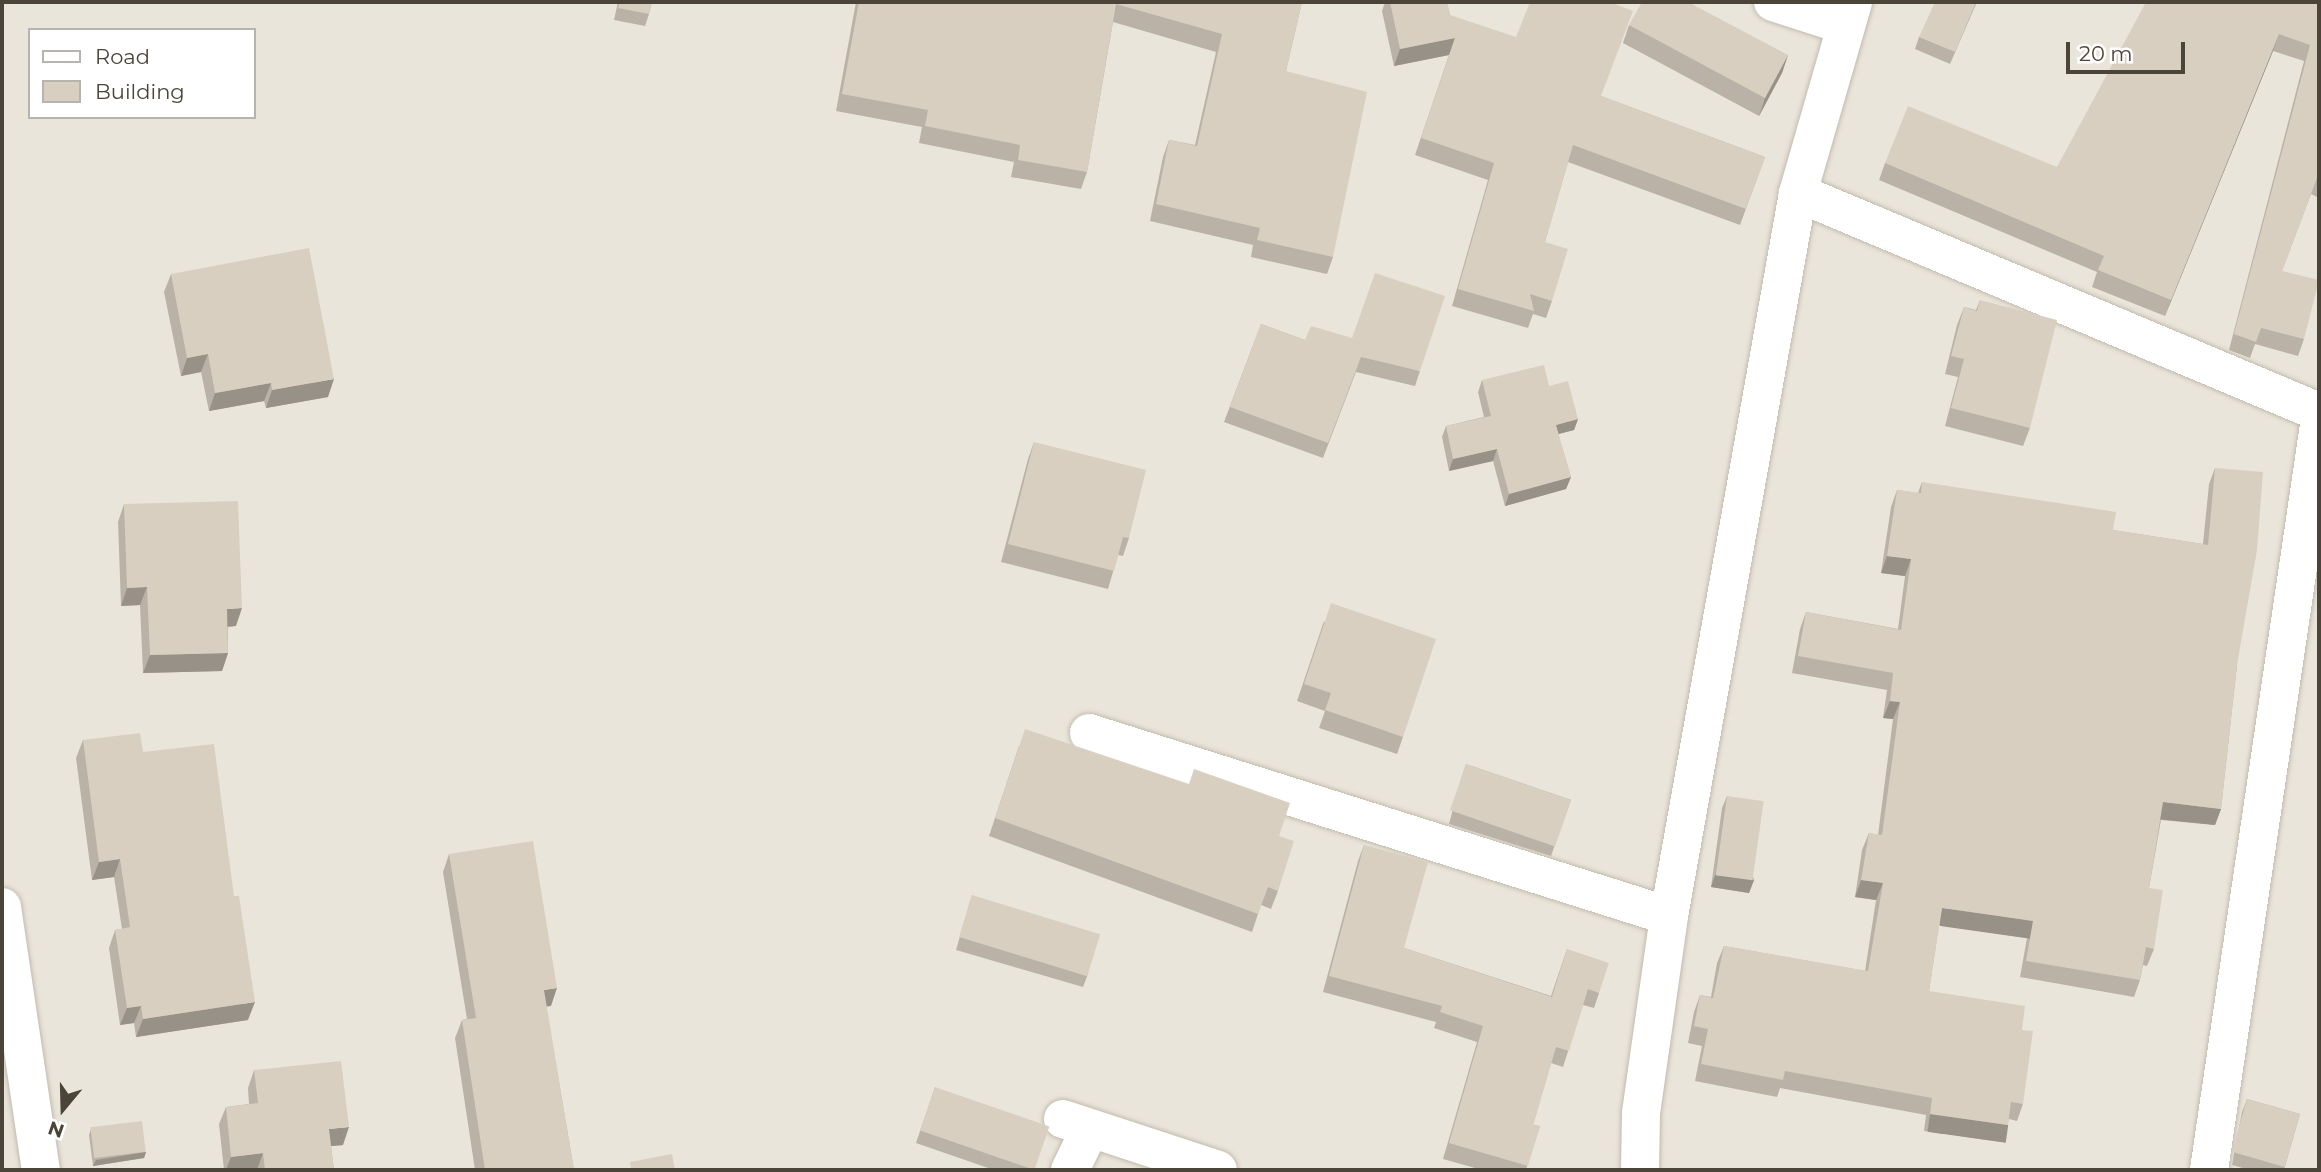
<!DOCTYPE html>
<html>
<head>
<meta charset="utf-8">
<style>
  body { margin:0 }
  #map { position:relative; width:2321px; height:1172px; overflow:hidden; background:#f6f3ec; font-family:Montserrat,sans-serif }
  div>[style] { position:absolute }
  .residential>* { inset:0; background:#eae5da }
  .roads { filter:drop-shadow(0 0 2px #c2bbae) drop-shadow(0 0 2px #c2bbae) }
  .minor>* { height:38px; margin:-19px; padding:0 19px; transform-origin:19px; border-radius:19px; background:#fff }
  .wall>* { inset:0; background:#bab2a6 }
  .shaded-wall>* { inset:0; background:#979187; transform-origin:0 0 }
  .building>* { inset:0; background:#d8cfc1; transform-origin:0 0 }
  span { translate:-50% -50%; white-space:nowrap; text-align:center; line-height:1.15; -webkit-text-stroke:5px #fff; paint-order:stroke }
  .frame { position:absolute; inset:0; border:4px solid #4b4439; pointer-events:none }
  .legend { position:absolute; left:28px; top:28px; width:228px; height:91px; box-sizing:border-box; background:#fff; border:2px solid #b7b4b0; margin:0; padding:9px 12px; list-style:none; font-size:21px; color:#4b4439 }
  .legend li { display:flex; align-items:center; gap:14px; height:35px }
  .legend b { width:35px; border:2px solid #b7b4b0 }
  .north { position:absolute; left:28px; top:1074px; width:70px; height:70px; -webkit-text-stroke:5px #fff; paint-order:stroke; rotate:199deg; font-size:19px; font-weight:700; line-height:28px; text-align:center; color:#4b4439 }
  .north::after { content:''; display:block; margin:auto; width:24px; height:32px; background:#4b4439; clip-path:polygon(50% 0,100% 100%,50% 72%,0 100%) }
  .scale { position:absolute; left:2066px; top:42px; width:119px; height:32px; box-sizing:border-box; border:4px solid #4b4439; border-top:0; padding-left:9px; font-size:21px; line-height:24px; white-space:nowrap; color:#4b4439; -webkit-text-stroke:5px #fff; paint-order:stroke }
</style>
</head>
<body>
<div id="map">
  <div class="residential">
    <i style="clip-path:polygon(evenodd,2px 2px,2319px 2px,2319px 1170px,2px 1170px,2px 2px,30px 30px,254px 30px,254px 117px,30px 117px,30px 30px)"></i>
  </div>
  <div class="roads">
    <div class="minor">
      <i style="left:1773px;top:2px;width:75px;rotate:17.9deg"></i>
      <i style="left:1798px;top:193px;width:565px;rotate:22.8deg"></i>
      <i style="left:1089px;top:733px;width:608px;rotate:17.51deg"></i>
      <i style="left:2px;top:907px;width:266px;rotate:81.6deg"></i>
      <i style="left:1063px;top:1119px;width:163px;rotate:18.2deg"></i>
      <i style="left:1070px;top:1170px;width:46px;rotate:-64deg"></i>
      <i style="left:1640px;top:1170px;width:57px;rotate:-89deg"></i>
      <i style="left:1641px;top:1113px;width:199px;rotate:-81.9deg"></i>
      <i style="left:1669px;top:916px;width:734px;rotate:-79.88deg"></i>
      <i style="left:1798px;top:193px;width:199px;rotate:-73.9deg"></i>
      <i style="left:2209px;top:1170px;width:753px;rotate:-81.6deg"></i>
    </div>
  </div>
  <div class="wall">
    <i style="clip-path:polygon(618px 2px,652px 2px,649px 14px,645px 26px,614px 20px)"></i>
    <i style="clip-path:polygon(856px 2px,1302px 2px,1286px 71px,1333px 257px,1327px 274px,1251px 257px,1253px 245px,1150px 221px,1163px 157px,1169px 140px,1195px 145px,1216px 52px,1113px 22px,1087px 172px,1081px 189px,1011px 177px,1014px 162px,919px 143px,922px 127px,836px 111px)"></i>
    <i style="clip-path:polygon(1385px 2px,1447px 2px,1450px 15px,1601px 96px,1765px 157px,1740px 225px,1568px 162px,1545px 242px,1552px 301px,1546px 318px,1533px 314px,1528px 328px,1452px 306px,1488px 180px,1415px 155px,1449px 55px,1394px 66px,1382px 11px)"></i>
    <i style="clip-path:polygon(1977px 2px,1950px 64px,1915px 49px,1919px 37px)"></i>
    <i style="clip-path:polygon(2319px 2px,2319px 198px,2311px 194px,2282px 271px,2304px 339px,2298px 356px,2255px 344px,2250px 358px,2229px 350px,2304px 61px,2273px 51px,2165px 316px,2092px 287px,2097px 272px,1879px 180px,1885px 163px,2057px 167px)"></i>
    <i style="clip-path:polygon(1629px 25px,1788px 55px,1782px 73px,1759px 116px,1623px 43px)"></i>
    <i style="clip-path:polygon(171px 274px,328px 397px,266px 408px,264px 401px,209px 411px,201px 372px,181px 376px,164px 292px)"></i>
    <i style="clip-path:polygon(1980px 300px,2030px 428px,2023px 446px,1945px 426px,1958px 377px,1945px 374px,1957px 325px,1964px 307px,1976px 310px)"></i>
    <i style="clip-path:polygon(1261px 324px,1305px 340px,1420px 371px,1415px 386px,1356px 372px,1323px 458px,1224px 422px)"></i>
    <i style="clip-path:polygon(1482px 380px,1549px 386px,1578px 419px,1574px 430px,1558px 434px,1571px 477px,1566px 489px,1505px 506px,1493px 461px,1449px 471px,1442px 437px,1446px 426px,1484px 417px,1478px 392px)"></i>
    <i style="clip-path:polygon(1034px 442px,1129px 538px,1123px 556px,1118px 555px,1108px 589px,1001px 562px,1028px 459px)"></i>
    <i style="clip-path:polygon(2215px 468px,2237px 665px,2221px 809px,2215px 825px,2161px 820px,2149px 888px,2154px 949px,2147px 966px,2143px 965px,2140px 980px,2134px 997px,2020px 977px,2027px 938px,1939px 925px,1929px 991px,2022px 1030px,2023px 1104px,2017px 1121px,2009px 1119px,2002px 1142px,1924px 1131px,1926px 1115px,1780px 1088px,1777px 1097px,1695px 1081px,1702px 1046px,1688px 1043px,1694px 1012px,1700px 995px,1711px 997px,1717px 963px,1724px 946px,1865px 971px,1876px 900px,1855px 897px,1862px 850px,1869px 833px,1878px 835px,1893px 719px,1883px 718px,1887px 690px,1792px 673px,1800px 629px,1806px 612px,1898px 629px,1905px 576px,1881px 573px,1891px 507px,1897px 490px,1918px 493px,1922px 482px,2113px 530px,2203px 544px,2209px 484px)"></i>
    <i style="clip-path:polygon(124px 504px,236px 626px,228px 627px,228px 653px,222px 671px,143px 673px,140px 605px,121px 606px,118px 522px)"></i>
    <i style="clip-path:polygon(1324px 621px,1403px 737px,1397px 754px,1319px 728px,1325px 711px,1297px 701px)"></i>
    <i style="clip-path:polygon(83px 740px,143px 752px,248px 1020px,136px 1037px,134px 1023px,120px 1025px,109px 948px,115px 930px,122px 929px,114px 877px,92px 880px,76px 758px)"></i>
    <i style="clip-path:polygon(1019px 746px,1279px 836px,1278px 891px,1271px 909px,1261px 905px,1252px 932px,989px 836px)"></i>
    <i style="clip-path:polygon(1466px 764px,1571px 800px,1551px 856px,1449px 824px,1462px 776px)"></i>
    <i style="clip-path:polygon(1727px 796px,1754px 880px,1749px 893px,1711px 887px,1722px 808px)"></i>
    <i style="clip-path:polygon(1364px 845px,1404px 948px,1551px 996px,1567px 949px,1599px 993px,1594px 1008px,1583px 1005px,1563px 1067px,1551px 1063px,1533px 1125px,1540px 1126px,1526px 1170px,1482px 1170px,1443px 1159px,1477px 1042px,1434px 1028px,1436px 1022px,1323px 992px,1358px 861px)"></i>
    <i style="clip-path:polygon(449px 854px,551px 1006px,546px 1006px,574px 1170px,475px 1170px,455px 1038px,462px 1020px,467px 1019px,443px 872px)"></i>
    <i style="clip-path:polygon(972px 895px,1088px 974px,1083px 987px,956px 950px)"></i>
    <i style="clip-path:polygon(254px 1070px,343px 1145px,331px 1146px,334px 1170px,224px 1170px,219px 1124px,226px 1107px,249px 1104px,248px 1088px)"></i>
    <i style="clip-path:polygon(935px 1087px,1035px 1170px,994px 1170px,916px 1143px)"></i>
    <i style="clip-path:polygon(2247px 1099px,2300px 1114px,2284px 1170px,2250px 1170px,2232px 1165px,2242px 1112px)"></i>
    <i style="clip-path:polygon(91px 1129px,146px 1152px,144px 1158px,93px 1166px,89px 1135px)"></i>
  </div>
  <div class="shaded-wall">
    <i style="clip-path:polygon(2279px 34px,2273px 51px,2165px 316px,2171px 300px)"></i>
    <i style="clip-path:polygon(1455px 38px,1449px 55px,1394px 66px,1400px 49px)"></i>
    <i style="clip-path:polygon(1788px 55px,1782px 73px,1759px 116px,1765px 98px)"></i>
    <i style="clip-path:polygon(208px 354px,201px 372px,181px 376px,187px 358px)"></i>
    <i style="clip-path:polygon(334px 379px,328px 397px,266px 408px,272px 390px)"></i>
    <i style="clip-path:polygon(271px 383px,264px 401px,209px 411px,215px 393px)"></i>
    <i style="clip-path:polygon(1578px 419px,1574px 430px,1551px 436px,1556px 425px)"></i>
    <i style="clip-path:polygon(1497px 449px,1493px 461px,1449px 471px,1453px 459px)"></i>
    <i style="clip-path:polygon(1571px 477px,1566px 489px,1505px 506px,1509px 494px)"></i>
    <i style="clip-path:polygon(1887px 556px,1911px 559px,1905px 576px,1881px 573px)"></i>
    <i style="clip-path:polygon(147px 587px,140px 605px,121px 606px,127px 588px)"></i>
    <i style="clip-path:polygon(242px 608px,236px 626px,220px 627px,227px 609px)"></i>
    <i style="clip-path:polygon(228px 653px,222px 671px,143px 673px,150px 655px)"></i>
    <i style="clip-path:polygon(1890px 701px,1900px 702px,1893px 719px,1883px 718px)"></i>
    <i style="clip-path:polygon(2163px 802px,2221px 809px,2215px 825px,2157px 819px)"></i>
    <i style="clip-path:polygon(120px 859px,114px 877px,92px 880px,99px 862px)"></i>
    <i style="clip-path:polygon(1715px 875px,1754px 880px,1749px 893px,1711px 887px)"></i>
    <i style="clip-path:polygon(1861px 880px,1883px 883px,1876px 900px,1855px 897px)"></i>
    <i style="left:1942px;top:908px;width:92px;height:18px;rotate:8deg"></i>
    <i style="clip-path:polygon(557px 988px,551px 1006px,537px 1008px,544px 990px)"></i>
    <i style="clip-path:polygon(255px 1002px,248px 1020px,136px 1037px,143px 1019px)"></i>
    <i style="clip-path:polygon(141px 1006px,134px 1023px,120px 1025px,127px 1008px)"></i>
    <i style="left:1930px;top:1114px;width:79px;height:18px;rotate:8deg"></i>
    <i style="clip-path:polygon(349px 1127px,343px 1145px,322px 1147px,329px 1129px)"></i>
    <i style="clip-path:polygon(146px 1152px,144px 1158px,93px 1166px,96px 1160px)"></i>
    <i style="clip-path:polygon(263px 1153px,257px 1170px,226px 1170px,231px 1157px)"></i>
  </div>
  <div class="building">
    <i style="clip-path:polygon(620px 2px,652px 2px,649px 14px,618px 8px)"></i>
    <i style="clip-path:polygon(859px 2px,1302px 2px,1286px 71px,1367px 92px,1333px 257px,1257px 240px,1260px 228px,1156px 204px,1169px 140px,1197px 146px,1222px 34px,1116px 4px,1087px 172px,1018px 160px,1020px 145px,925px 126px,928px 110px,842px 94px)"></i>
    <i style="clip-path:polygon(1390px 2px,1447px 2px,1450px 15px,1516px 37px,1530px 2px,1610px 2px,1633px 11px,1601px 96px,1765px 157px,1746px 209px,1573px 145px,1545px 242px,1568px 249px,1552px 301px,1530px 294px,1534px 311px,1458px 289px,1494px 163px,1421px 138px,1455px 38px,1400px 49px)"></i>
    <i style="clip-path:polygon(1642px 2px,1688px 2px,1788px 55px,1765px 98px,1629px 25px)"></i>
    <i style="clip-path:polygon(1935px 2px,1976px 2px,1955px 52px,1919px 37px)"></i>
    <i style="clip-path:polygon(2146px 2px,2319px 2px,2319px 179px,2317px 178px,2282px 271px,2319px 280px,2304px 339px,2261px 328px,2256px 342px,2234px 334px,2310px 45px,2279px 34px,2171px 300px,2098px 270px,2104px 256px,1885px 163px,1908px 106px,2057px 167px)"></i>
    <i style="clip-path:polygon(309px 248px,334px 379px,272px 390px,271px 383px,215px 393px,208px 354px,187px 358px,171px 274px)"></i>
    <i style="clip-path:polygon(1375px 273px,1445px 296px,1420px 371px,1361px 357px,1328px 443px,1230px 407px,1261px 324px,1305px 340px,1311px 326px,1352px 338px)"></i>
    <i style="clip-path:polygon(1980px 300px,2057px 320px,2030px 428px,1951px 408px,1964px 359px,1951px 356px,1964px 307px,1977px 311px)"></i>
    <i style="clip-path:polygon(1544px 365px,1549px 386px,1568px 381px,1578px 419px,1556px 425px,1571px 477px,1509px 494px,1497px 449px,1453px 459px,1446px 426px,1491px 416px,1482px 380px)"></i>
    <i style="clip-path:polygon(1034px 442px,1146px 470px,1129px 538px,1123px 537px,1114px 571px,1008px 544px)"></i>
    <i style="clip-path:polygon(2215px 468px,2263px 472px,2257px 550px,2237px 665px,2221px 809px,2163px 802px,2149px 888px,2163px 890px,2154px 949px,2146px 947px,2140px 980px,2026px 961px,2033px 921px,1942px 908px,1929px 991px,2025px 1006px,2022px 1030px,2033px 1031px,2023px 1104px,2011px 1102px,2008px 1125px,1930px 1114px,1932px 1098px,1785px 1071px,1783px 1080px,1701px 1064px,1708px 1029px,1694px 1026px,1700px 995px,1713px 998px,1724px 946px,1868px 971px,1883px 883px,1861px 880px,1869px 833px,1882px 835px,1900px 702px,1890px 701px,1893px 673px,1798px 656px,1806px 612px,1901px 630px,1911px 559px,1887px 556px,1897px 490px,1921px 493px,1922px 482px,2116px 512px,2113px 530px,2208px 545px)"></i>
    <i style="clip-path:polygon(238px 501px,242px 608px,227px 609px,228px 653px,150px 655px,147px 587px,127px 588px,124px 504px)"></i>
    <i style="clip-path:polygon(1331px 603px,1436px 639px,1403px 737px,1325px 710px,1331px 693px,1304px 684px)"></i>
    <i style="clip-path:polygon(1025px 729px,1189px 784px,1194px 769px,1290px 803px,1279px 836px,1294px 841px,1278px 891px,1268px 887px,1258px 914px,995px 818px)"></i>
    <i style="clip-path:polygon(140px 733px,143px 752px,214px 744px,234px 896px,239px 896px,255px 1002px,143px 1019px,141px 1006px,127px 1008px,115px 930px,130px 927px,120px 859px,99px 862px,83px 740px)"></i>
    <i style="left:1466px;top:764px;width:111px;height:49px;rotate:19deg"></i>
    <i style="left:1727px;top:796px;width:37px;height:80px;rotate:8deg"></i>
    <i style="clip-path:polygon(533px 841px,557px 988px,544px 990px,574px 1170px,485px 1170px,462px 1020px,476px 1018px,449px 854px)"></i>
    <i style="clip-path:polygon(1364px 845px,1428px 862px,1404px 948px,1552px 997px,1567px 949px,1609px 963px,1599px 993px,1588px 989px,1569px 1051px,1556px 1047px,1533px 1125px,1540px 1126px,1528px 1166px,1449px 1143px,1483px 1026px,1440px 1012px,1442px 1006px,1329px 976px)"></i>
    <i style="left:972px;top:895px;width:134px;height:44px;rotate:17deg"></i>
    <i style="clip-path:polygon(341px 1061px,349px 1127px,329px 1129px,334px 1170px,265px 1170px,263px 1153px,231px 1157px,226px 1107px,258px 1103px,254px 1070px)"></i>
    <i style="left:935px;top:1087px;width:121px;height:46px;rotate:19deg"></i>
    <i style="left:2247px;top:1099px;width:55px;height:55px;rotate:16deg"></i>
    <i style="left:142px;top:1121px;width:31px;height:52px;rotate:83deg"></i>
    <i style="clip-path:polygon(672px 1154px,675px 1170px,631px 1170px,630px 1162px)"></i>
  </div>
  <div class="frame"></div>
  <ul class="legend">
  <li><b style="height:9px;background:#fff"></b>Road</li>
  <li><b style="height:19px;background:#d8cfc1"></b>Building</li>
  </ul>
  <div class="north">N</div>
  <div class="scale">20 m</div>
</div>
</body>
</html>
